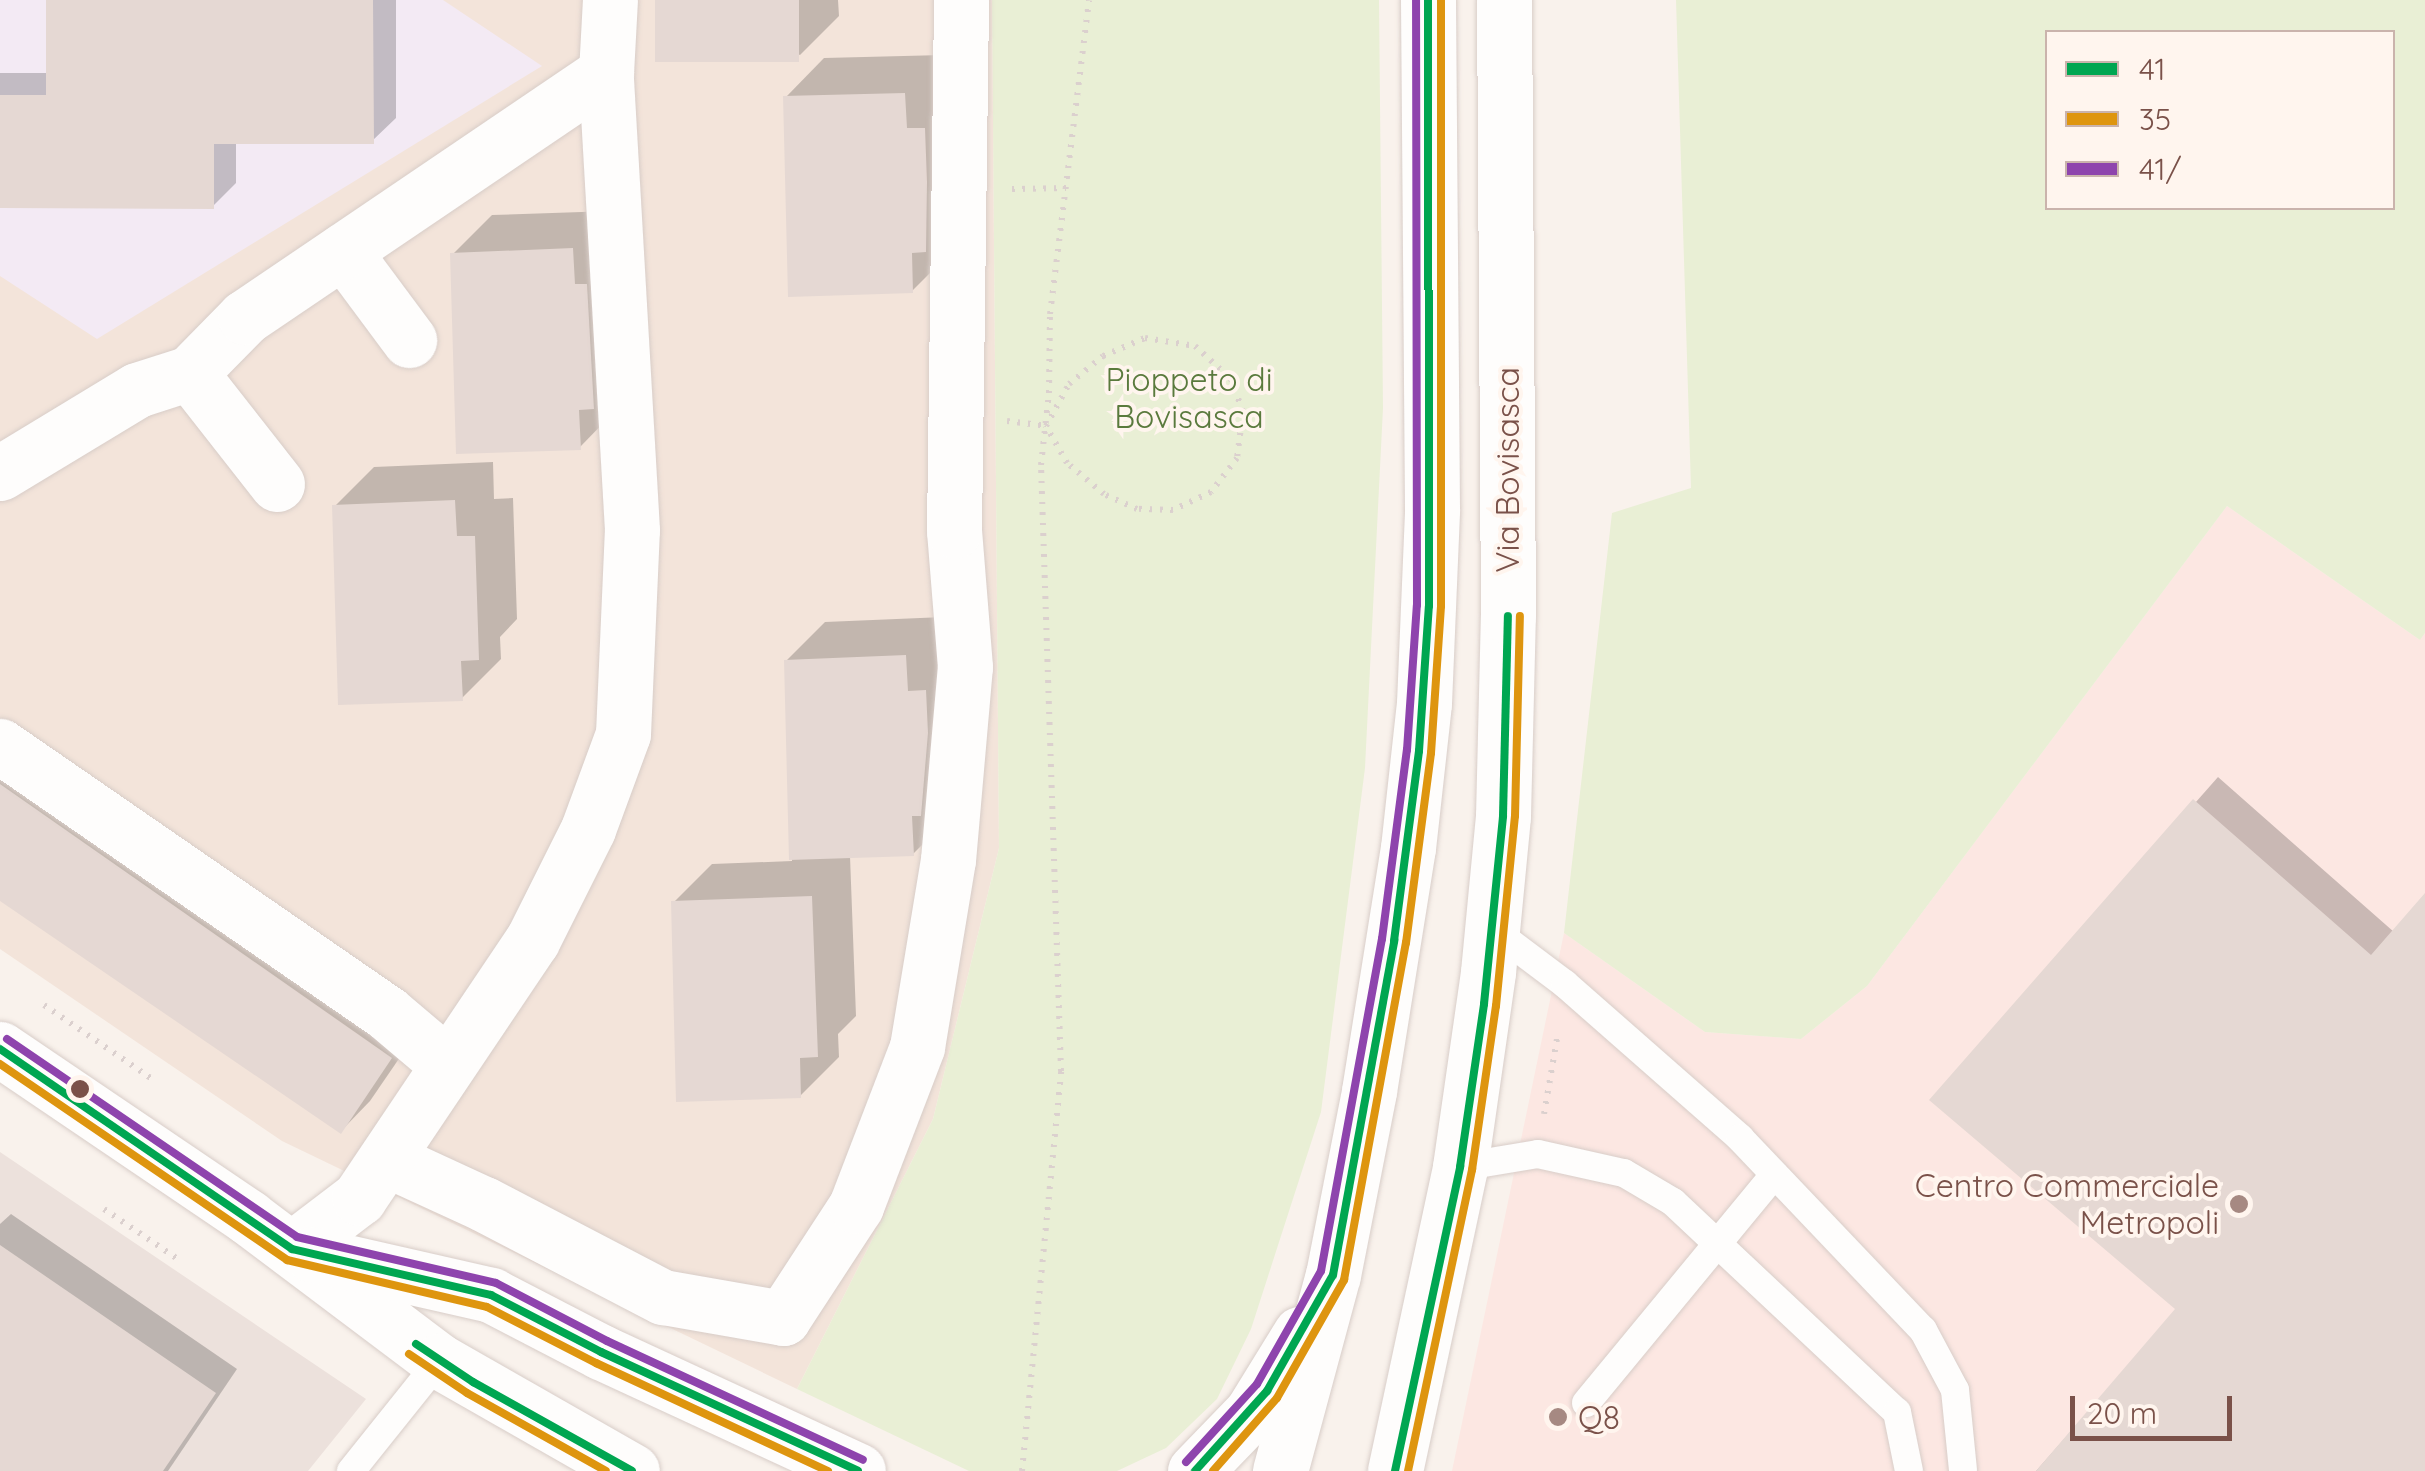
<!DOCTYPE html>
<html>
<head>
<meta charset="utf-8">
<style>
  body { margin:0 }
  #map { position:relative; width:2425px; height:1471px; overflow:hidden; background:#f9f2ec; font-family:Quicksand,sans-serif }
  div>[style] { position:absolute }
  .residential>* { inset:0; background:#f3e4da }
  .commercial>* { inset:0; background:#fce7e2 }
  .industrial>* { inset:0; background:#ece1dc }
  .education>* { inset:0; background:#f3eaf4 }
  .green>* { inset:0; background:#e9efd5 }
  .shadow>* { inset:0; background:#0003 }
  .building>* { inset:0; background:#e5d8d3; transform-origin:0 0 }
  .path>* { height:6px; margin-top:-3px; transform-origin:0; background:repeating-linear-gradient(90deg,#dbd0ce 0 2.5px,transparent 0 10.5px) }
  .roads { filter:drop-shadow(0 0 2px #d8cdc8) drop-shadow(0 0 2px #d8cdc8) }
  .lane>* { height:28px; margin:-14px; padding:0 14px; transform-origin:14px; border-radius:14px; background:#fefdfc }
  .street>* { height:55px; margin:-27.5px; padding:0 27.5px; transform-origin:27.5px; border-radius:27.5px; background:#fefdfc }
  .secondary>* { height:55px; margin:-27.5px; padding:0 27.5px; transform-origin:27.5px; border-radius:27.5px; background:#fefdfc }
  .bus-1>* { height:8px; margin:-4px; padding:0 4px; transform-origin:4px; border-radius:4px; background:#00a651 }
  .bus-2>* { height:8px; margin:-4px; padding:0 4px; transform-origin:4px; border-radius:4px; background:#de950f }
  .bus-3>* { height:8px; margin:-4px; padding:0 4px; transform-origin:4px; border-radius:4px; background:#8e44ad }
  .dots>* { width:28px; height:28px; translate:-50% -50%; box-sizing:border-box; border:5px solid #fff5ee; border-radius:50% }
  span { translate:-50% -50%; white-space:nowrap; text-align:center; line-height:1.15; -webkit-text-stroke:8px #fff5ee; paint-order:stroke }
  .park-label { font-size:32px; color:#5a7a3d }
  .street-label { font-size:32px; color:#7a5149 }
  .poi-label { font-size:32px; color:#7a5149 }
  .right { translate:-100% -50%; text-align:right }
  .left { translate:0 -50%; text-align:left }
  .legend { position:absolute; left:2045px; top:30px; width:350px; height:180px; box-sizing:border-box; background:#fff5ee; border:2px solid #cab3ac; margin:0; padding:12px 18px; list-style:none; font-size:30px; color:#7a5149 }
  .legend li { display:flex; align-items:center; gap:20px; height:50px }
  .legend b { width:50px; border:2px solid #cab3ac }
  .scale { position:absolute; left:2070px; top:1396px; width:162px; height:45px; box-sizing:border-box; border:5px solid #7a5149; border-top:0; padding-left:12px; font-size:30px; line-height:35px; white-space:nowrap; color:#7a5149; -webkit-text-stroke:8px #fff5ee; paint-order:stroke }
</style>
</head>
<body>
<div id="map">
  <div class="residential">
    <i style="clip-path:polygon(0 0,992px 0,999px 848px,933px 1119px,797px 1389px,282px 1141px,0 949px)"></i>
  </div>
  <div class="commercial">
    <i style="clip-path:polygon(2227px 506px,2420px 640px,2425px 633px,2425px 1471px,1452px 1471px,1564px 933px,1705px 1032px,1801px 1039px,1867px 986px)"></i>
  </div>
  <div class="industrial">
    <i style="clip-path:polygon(0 1152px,366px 1399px,308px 1471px,0 1471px)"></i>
  </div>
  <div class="education">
    <i style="clip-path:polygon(0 0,443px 0,542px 66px,97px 339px,0 276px)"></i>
  </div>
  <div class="green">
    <i style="clip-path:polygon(992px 0,1379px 0,1383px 408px,1365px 768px,1321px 1112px,1251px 1329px,1217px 1399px,1166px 1448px,1117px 1471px,969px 1471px,797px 1389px,933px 1119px,999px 848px)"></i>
    <i style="clip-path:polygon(evenodd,1676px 0,2425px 0,2425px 633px,2420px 640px,2227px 506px,1867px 986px,1801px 1039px,1705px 1032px,1564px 933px,1612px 513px,1691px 488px,1676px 0,2048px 32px,2392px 32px,2392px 208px,2048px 208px,2048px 32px)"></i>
  </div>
  <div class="shadow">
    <i style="clip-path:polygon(48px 0,396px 0,396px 118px,372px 141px,236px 141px,236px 183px,213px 206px,0 206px,0 73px,48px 73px)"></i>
    <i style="clip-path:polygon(658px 0,838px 0,839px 16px,800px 55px)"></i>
    <i style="clip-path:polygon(943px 55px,951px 252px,912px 291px,786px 97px,824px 58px)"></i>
    <i style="clip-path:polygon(611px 211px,618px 408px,580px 447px,453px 254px,492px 215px)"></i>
    <i style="clip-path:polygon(493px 462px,494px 499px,513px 498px,517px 619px,500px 637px,501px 659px,462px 698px,335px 506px,374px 467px)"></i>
    <i style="clip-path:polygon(944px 617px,952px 815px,913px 854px,850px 856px,856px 1016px,838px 1034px,839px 1057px,800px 1096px,674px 902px,712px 864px,792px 861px,786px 661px,825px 622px)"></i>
    <i style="clip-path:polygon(0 726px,420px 1028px,370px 1101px,341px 1131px,0 898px)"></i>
    <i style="clip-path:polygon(2218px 777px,2394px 932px,2425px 896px,2425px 1471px,2036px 1471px,2179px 1308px,1933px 1100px)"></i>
    <i style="clip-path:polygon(11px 1214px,237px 1369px,168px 1471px,0 1471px,0 1224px)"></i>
  </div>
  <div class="building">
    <i style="clip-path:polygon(46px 0,373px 0,374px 144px,214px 144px,214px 209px,0 208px,0 95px,46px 95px)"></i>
    <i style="left:655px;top:0;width:144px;height:62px"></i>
    <i style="clip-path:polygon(905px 93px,907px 128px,925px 128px,927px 182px,926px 252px,912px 253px,913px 293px,788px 297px,783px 96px)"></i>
    <i style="clip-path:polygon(573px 248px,575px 284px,587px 284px,594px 409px,579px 410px,581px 450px,456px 454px,450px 253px)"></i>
    <i style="clip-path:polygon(455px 500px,457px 536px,475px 536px,479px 660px,461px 661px,463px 701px,338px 705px,332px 505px)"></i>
    <i style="clip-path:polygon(906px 655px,908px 691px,926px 690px,928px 733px,921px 816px,912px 816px,914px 856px,789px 860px,784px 660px)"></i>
    <i style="clip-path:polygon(0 784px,392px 1058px,341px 1134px,0 901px)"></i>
    <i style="clip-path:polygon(2193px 799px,2371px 955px,2425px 893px,2425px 1471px,2036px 1471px,2175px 1309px,1929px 1100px)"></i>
    <i style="clip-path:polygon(812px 896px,818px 1057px,800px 1058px,801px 1098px,676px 1102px,671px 901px)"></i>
    <i style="clip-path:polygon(0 1245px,216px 1393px,163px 1471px,0 1471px)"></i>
  </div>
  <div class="path">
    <i style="left:1012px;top:189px;width:54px;rotate:-1.1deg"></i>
    <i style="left:1145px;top:338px;width:51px;rotate:9.1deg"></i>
    <i style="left:1195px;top:346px;width:49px;rotate:42.5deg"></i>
    <i style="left:1231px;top:379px;width:35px;rotate:70deg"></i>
    <i style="left:1243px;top:412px;width:46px;rotate:97.4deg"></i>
    <i style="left:1237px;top:458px;width:43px;rotate:127.4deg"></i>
    <i style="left:1211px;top:492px;width:42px;rotate:154.7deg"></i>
    <i style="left:1173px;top:510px;width:36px;rotate:-178deg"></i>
    <i style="left:1137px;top:509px;width:36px;rotate:-156deg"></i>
    <i style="left:1104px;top:494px;width:48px;rotate:-140deg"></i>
    <i style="left:1067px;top:463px;width:43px;rotate:-119.6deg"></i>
    <i style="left:1046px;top:426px;width:48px;rotate:-61.3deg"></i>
    <i style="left:1069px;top:384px;width:44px;rotate:-39.5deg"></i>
    <i style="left:1103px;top:356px;width:46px;rotate:-23.2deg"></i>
    <i style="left:1007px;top:421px;width:39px;rotate:7deg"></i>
    <i style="left:44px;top:1005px;width:135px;rotate:34.4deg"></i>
    <i style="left:1544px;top:1114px;width:82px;rotate:-80.2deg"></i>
    <i style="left:104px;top:1209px;width:94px;rotate:34.2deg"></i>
    <i style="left:1022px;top:1471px;width:402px;rotate:-84.4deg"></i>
    <i style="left:1061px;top:1071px;width:606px;rotate:-91.89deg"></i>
    <i style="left:1041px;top:465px;width:72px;rotate:-83.7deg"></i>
    <i style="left:1049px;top:393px;width:79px;rotate:-89.3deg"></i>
    <i style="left:1050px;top:314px;width:316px;rotate:-82.9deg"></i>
  </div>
  <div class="roads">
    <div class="lane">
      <i style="left:1492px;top:929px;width:91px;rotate:37deg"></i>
      <i style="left:1565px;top:984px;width:233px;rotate:41.3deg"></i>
      <i style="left:1740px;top:1138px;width:265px;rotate:46.4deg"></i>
      <i style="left:1923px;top:1330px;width:68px;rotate:61.9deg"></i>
      <i style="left:1955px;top:1390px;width:80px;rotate:84.3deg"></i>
      <i style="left:1460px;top:1167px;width:79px;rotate:-9.5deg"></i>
      <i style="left:1538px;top:1154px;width:88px;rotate:12.5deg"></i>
      <i style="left:1624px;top:1173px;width:57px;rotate:30.6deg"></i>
      <i style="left:1673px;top:1202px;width:307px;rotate:43.2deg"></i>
      <i style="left:1897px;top:1412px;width:60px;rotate:78.5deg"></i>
      <i style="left:1586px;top:1403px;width:296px;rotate:-50.5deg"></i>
      <i style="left:351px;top:1471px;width:141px;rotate:-51.3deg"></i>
    </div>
    <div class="street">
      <i style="left:343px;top:251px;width:111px;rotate:53.4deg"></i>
      <i style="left:190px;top:373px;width:141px;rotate:51.9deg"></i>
      <i style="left:0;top:473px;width:160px;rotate:-31.2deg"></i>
      <i style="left:137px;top:390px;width:56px;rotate:-17.8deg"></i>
      <i style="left:190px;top:373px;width:78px;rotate:-45.5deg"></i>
      <i style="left:245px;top:317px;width:436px;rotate:-34.1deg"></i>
      <i style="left:0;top:746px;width:470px;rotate:34.6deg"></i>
      <i style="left:387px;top:1013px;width:77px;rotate:40.3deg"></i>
      <i style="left:386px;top:1159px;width:108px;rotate:24.7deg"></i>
      <i style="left:484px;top:1204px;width:202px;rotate:27.5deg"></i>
      <i style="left:663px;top:1297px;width:122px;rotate:9.9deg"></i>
      <i style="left:783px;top:1318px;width:134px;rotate:-56.9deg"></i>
      <i style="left:856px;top:1206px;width:170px;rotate:-69deg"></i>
      <i style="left:917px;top:1047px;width:190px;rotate:-80.6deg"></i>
      <i style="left:948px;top:860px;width:194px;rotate:-85deg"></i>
      <i style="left:965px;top:667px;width:136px;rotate:-94.6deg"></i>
      <i style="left:954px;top:531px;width:531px;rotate:-89.24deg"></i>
      <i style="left:292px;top:1249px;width:84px;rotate:-37.3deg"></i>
      <i style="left:359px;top:1198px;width:310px;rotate:-56.1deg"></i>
      <i style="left:532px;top:941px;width:125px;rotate:-63.4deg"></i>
      <i style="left:588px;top:829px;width:101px;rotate:-69.8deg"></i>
      <i style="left:623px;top:734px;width:204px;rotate:-87.5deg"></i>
      <i style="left:632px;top:530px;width:458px;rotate:-93.3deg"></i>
      <i style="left:606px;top:73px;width:73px;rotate:-86.9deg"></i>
    </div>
    <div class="secondary">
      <i style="left:0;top:1049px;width:300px;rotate:34.1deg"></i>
      <i style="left:248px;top:1217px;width:239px;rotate:37deg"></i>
      <i style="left:439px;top:1361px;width:222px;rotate:29.7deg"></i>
      <i style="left:311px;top:1254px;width:185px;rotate:12.8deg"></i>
      <i style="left:491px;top:1295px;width:124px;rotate:27.4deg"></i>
      <i style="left:601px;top:1352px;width:283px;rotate:24.8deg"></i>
      <i style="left:1195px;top:1471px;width:82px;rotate:-46deg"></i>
      <i style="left:1252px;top:1412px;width:92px;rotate:-58.4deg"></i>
      <i style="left:1280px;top:1471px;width:203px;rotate:-74.9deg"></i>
      <i style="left:1333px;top:1275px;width:187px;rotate:-78.9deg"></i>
      <i style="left:1369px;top:1091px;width:246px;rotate:-80.9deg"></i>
      <i style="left:1408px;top:848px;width:146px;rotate:-83.7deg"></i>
      <i style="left:1424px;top:703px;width:194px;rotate:-87.6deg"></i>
      <i style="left:1432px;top:509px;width:509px;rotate:-90.45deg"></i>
      <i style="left:1395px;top:1471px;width:311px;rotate:-77.9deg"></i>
      <i style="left:1460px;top:1167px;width:197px;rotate:-81.8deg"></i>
      <i style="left:1488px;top:972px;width:157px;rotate:-84.5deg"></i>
      <i style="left:1503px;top:816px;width:200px;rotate:-88.6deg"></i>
      <i style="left:1508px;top:616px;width:616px;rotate:-90.37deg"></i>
    </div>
  </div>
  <div class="bus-1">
    <i style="left:0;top:1049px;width:354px;rotate:34.4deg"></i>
    <i style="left:292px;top:1249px;width:204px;rotate:13deg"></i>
    <i style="left:491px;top:1295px;width:124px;rotate:27.4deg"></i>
    <i style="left:601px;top:1352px;width:283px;rotate:24.8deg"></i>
    <i style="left:416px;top:1344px;width:69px;rotate:33.7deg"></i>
    <i style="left:473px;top:1382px;width:182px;rotate:29.2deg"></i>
    <i style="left:1195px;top:1471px;width:108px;rotate:-48deg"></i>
    <i style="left:1267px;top:1391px;width:133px;rotate:-60.4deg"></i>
    <i style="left:1333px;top:1275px;width:340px;rotate:-79.6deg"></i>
    <i style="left:1394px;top:941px;width:192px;rotate:-82.5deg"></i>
    <i style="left:1419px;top:751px;width:145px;rotate:-86.1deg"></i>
    <i style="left:1429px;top:606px;width:606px;rotate:-90.09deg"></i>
    <i style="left:1395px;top:1471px;width:311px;rotate:-77.9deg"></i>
    <i style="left:1460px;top:1167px;width:165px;rotate:-81.6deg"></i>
    <i style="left:1484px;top:1004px;width:189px;rotate:-84.2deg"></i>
    <i style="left:1503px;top:816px;width:200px;rotate:-88.6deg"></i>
  </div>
  <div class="bus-2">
    <i style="left:0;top:1064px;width:348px;rotate:34.3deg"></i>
    <i style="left:287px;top:1260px;width:205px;rotate:13.2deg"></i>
    <i style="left:487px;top:1307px;width:123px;rotate:27.2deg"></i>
    <i style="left:596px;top:1363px;width:256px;rotate:25deg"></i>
    <i style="left:409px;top:1354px;width:70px;rotate:33.9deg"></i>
    <i style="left:467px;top:1393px;width:159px;rotate:29.3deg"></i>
    <i style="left:1213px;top:1471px;width:97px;rotate:-48.8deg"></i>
    <i style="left:1277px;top:1398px;width:136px;rotate:-60.4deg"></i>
    <i style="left:1344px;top:1280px;width:343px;rotate:-79.6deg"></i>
    <i style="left:1406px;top:943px;width:192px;rotate:-82.5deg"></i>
    <i style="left:1431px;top:753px;width:147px;rotate:-86.1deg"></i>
    <i style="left:1441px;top:606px;width:606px;rotate:-90deg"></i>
    <i style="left:1408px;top:1471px;width:308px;rotate:-78deg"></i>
    <i style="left:1472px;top:1170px;width:166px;rotate:-81.7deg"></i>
    <i style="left:1496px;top:1006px;width:191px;rotate:-84.3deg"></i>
    <i style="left:1515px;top:816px;width:200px;rotate:-88.6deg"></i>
  </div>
  <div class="bus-3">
    <i style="left:7px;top:1039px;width:351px;rotate:34.3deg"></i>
    <i style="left:297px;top:1237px;width:204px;rotate:13deg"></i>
    <i style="left:496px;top:1283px;width:125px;rotate:27.6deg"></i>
    <i style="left:607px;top:1341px;width:282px;rotate:24.9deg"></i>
    <i style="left:1186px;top:1462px;width:105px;rotate:-47.7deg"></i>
    <i style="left:1257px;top:1384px;width:130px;rotate:-60.5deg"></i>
    <i style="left:1321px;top:1271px;width:338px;rotate:-79.6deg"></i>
    <i style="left:1382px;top:939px;width:191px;rotate:-82.5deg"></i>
    <i style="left:1407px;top:750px;width:145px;rotate:-86.1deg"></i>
    <i style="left:1417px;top:605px;width:605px;rotate:-90.09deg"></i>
  </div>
  <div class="dots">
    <i style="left:80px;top:1089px;background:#7a5149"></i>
    <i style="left:2239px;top:1204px;background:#a68982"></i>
    <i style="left:1558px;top:1417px;background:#a68982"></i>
  </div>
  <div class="park-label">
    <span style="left:1189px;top:398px">Pioppeto di<br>Bovisasca</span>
  </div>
  <div class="street-label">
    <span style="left:1507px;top:470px;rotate:-90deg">Via Bovisasca</span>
  </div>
  <div class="poi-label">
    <span class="right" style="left:2219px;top:1204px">Centro Commerciale<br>Metropoli</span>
    <span class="left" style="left:1578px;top:1417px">Q8</span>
  </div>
  <ul class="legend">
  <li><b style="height:12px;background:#00a651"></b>41</li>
  <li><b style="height:12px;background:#de950f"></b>35</li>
  <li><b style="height:12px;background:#8e44ad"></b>41/</li>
  </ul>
  <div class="scale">20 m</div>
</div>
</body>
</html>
